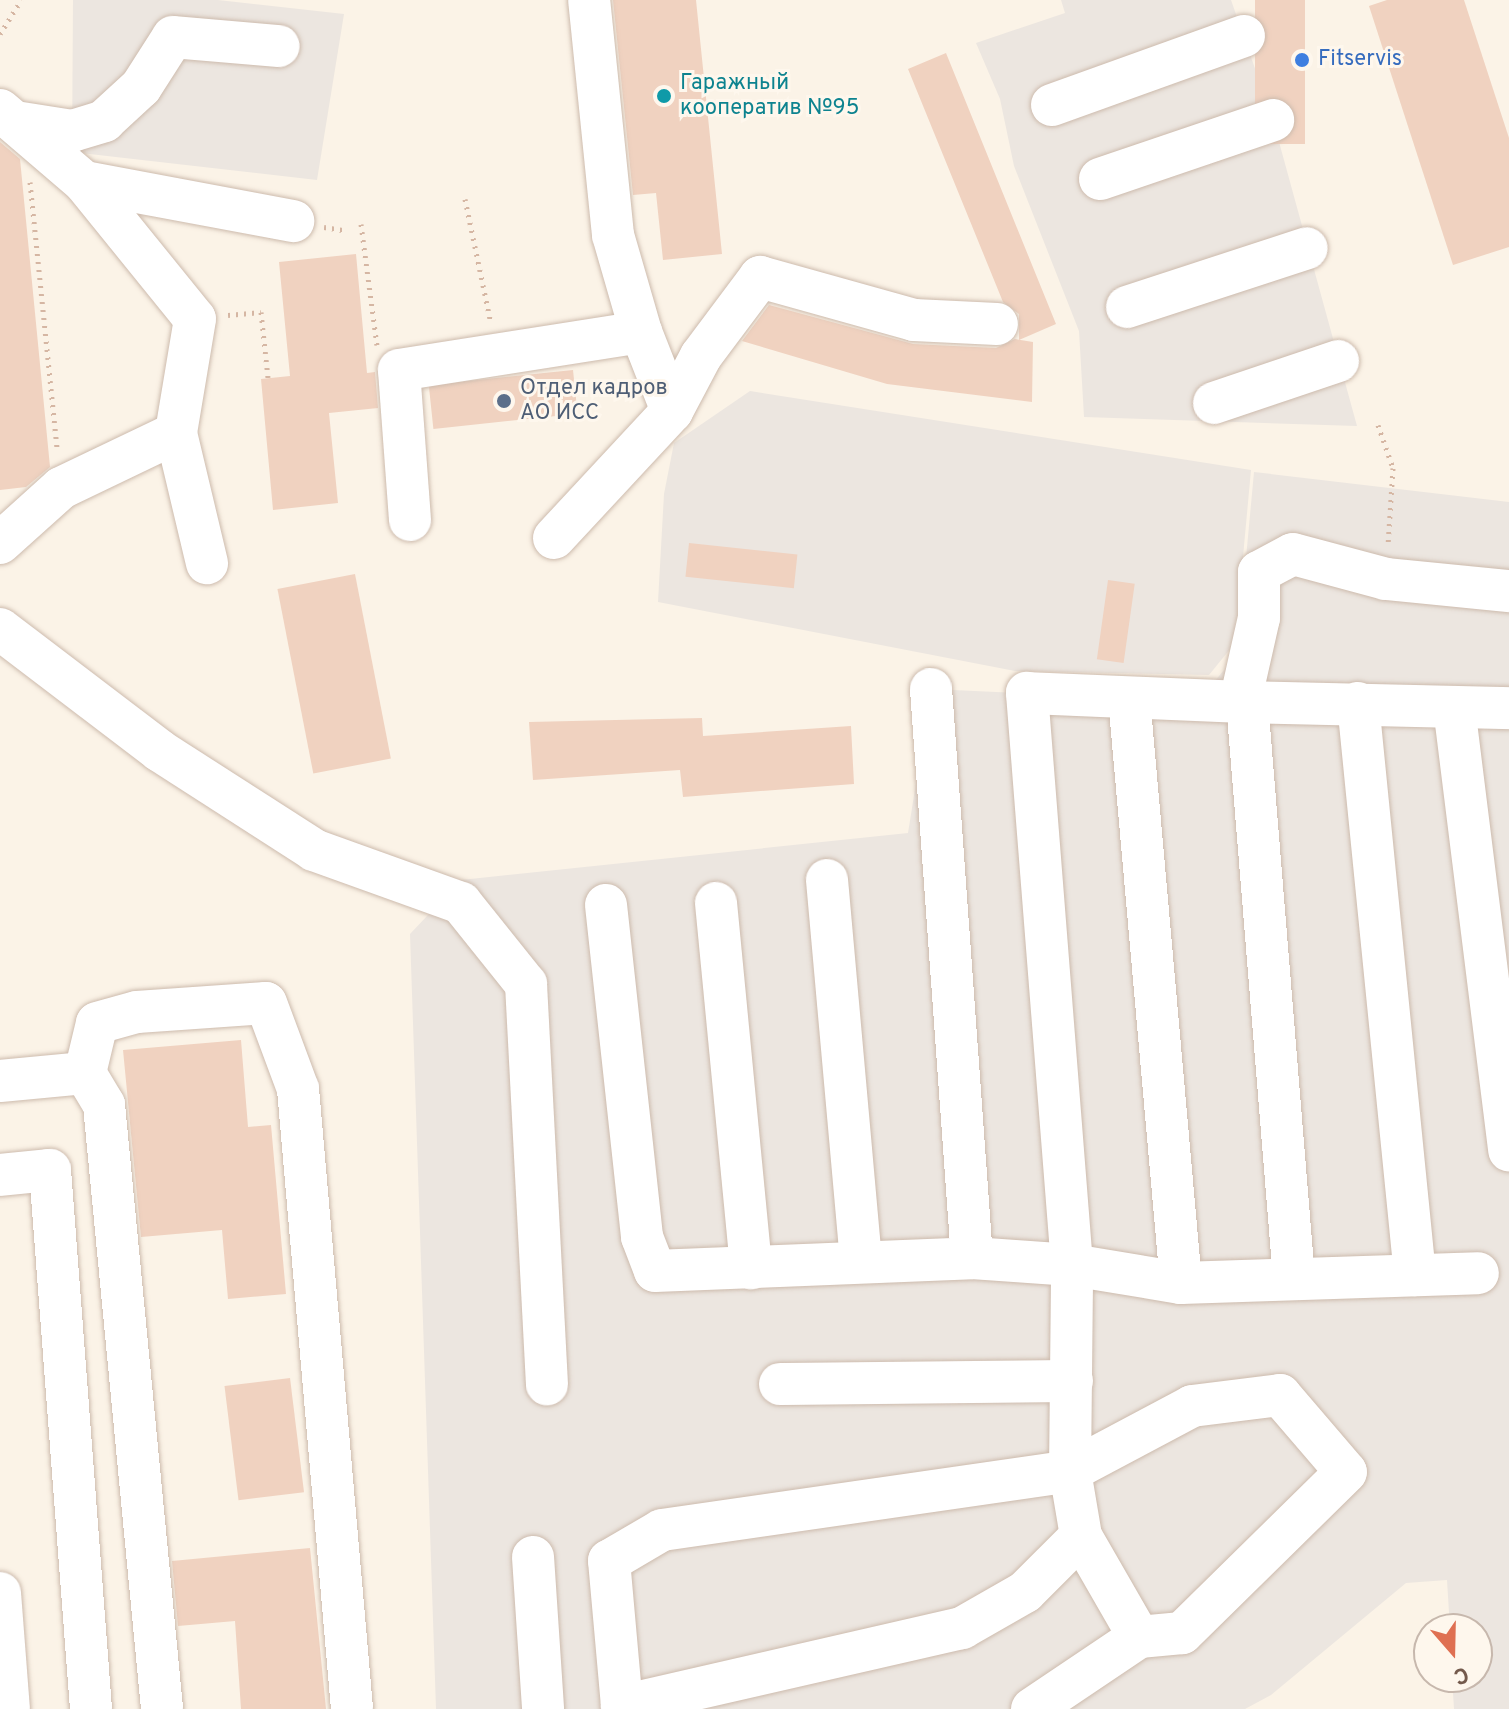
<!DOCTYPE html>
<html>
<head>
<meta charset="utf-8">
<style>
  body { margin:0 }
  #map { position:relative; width:1509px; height:1709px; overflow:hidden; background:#fbf3e7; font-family:Overpass,sans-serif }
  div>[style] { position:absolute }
  .industrial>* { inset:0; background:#ece6e0 }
  .building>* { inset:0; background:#f0d2c0; transform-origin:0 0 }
  .path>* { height:5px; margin-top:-2.5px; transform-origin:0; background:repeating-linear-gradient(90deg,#d5b6a3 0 2px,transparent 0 8px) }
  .roads { filter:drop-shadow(0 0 2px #cdbbad) drop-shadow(0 0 2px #cdbbad) }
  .minor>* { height:42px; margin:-21px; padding:0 21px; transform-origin:21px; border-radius:21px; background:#fff }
  .dots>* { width:22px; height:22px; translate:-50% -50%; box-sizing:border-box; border:4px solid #fef7ed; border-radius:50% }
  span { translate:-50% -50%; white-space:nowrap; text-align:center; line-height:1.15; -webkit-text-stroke:6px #fef7ed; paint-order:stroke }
  .shop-label { font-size:22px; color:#366cbe }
  .left { translate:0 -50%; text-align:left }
  .culture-label { font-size:22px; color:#0d838f }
  .service-label { font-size:22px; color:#4e5e75 }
  .north { position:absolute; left:1413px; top:1613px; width:80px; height:80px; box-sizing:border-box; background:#fef7ed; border:2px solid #c7b8ad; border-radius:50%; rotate:160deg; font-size:22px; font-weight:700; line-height:32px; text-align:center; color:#745a4c }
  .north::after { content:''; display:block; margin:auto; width:28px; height:36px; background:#df7052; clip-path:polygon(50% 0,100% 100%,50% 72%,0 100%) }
</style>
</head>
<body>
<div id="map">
  <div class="industrial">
    <i style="clip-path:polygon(73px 0,218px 0,344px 14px,317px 180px,72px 152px)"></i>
    <i style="clip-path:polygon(1061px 0,1231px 0,1273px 120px,1357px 426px,1084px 417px,1079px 331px,1014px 166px,1000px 99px,976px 43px,1065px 13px)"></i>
    <i style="clip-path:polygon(750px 391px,1251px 470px,1235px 643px,1209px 675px,1015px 671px,658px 602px,664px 494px,674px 443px)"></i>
    <i style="clip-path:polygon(1254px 472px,1509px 502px,1509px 1709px,1454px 1709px,1452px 1677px,1477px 1677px,1477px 1629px,1450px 1629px,1447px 1580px,1406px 1583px,1271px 1695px,1245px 1709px,436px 1709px,410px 934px,461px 880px,908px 833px,931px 689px,1129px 698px,1207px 690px,1237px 655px)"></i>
  </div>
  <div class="building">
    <i style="clip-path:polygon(613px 0,696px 0,722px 254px,663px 260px,656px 193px,633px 195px)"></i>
    <i style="left:1255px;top:0;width:50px;height:144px"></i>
    <i style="clip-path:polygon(1387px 0,1464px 0,1509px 138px,1509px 247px,1453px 265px,1369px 6px)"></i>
    <i style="clip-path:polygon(946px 53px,1056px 324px,1019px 340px,1019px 314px,1003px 302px,908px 69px)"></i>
    <i style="clip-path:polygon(0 142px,20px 159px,50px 467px,26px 487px,0 490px)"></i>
    <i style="clip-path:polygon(356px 254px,367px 373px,375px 372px,378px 408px,329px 413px,338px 503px,273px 510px,261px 379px,290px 376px,279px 262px)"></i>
    <i style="clip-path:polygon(769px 305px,913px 344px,996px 348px,1015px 339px,1033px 342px,1032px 402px,887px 384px,742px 341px)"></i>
    <i style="left:573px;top:370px;width:44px;height:145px;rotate:84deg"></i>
    <i style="left:689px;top:543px;width:109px;height:34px;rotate:6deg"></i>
    <i style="left:355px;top:574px;width:188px;height:79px;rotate:79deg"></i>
    <i style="left:1108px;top:580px;width:27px;height:80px;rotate:8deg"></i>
    <i style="clip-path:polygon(702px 718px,703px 736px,851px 726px,854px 784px,683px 797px,680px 770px,533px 780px,529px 722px)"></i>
    <i style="clip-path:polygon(241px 1040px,248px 1127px,271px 1125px,286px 1294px,228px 1299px,222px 1230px,141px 1237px,123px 1050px)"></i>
    <i style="left:290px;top:1378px;width:115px;height:66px;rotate:83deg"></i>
    <i style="clip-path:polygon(310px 1548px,326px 1709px,241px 1709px,235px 1621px,178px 1626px,172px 1561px)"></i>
  </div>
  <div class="path">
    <i style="left:0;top:34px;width:40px;rotate:-58deg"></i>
    <i style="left:30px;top:182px;width:269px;rotate:84.2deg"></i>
    <i style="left:465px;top:199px;width:123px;rotate:78.2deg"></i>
    <i style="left:361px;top:224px;width:122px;rotate:82.5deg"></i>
    <i style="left:324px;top:227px;width:19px;rotate:9deg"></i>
    <i style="left:228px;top:315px;width:33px;rotate:-5deg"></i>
    <i style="left:261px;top:312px;width:66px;rotate:83.9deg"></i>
    <i style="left:1378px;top:425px;width:46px;rotate:70.8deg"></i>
    <i style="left:1393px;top:468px;width:77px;rotate:93.7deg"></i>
  </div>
  <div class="roads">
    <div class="minor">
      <i style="left:1052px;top:105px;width:204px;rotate:-19.8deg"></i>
      <i style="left:0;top:110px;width:111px;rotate:40.6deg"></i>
      <i style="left:84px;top:182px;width:213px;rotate:10.6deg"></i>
      <i style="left:15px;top:122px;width:58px;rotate:9deg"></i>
      <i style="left:72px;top:131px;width:34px;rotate:-17deg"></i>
      <i style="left:104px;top:121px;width:50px;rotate:-42.6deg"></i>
      <i style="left:141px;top:87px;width:59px;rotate:-57.4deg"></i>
      <i style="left:173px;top:37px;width:106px;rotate:4.9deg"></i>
      <i style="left:1100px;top:179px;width:183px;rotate:-18.8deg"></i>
      <i style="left:84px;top:182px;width:176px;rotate:51deg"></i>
      <i style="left:195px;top:319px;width:116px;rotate:99.5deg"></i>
      <i style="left:176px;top:433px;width:134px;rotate:76.6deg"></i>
      <i style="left:1127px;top:307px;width:189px;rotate:-18.1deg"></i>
      <i style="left:1214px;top:403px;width:131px;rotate:-18.7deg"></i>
      <i style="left:672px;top:411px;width:62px;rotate:-62.2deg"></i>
      <i style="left:701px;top:356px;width:99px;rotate:-53.2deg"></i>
      <i style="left:760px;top:277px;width:160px;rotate:15.6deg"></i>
      <i style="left:914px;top:320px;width:83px;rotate:2.8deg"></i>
      <i style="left:410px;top:520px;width:150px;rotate:-94.2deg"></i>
      <i style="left:399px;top:370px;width:245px;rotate:-8.9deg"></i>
      <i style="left:554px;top:538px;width:173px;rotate:-47.1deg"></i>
      <i style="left:672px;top:411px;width:85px;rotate:-111.4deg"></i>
      <i style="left:641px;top:332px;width:101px;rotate:-106.1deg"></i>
      <i style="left:613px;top:235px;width:236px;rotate:-95.8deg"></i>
      <i style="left:0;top:543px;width:82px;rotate:-42deg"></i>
      <i style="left:61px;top:488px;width:127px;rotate:-25.6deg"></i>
      <i style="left:0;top:629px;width:201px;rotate:37.3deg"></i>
      <i style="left:160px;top:751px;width:183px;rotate:32.7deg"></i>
      <i style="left:314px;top:850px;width:156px;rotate:19.8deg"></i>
      <i style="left:461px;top:903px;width:104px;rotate:51.3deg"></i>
      <i style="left:526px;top:984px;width:401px;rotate:87deg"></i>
      <i style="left:931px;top:689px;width:570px;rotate:85.88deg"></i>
      <i style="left:1129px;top:698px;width:587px;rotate:84.92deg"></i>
      <i style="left:1240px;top:702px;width:269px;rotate:1.3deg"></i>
      <i style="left:1247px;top:702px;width:579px;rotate:85.34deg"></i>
      <i style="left:1358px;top:703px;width:575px;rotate:84.31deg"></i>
      <i style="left:1454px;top:707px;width:447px;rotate:82.9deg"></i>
      <i style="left:827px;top:880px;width:382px;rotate:84.9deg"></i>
      <i style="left:716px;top:903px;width:367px;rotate:84.5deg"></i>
      <i style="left:606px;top:905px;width:334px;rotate:83.8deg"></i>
      <i style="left:642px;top:1237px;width:36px;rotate:69deg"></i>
      <i style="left:655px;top:1271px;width:317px;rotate:-2.3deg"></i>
      <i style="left:972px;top:1258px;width:100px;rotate:4deg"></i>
      <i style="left:1072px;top:1265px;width:110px;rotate:9.4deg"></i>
      <i style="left:1181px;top:1283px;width:297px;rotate:-1.9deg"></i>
      <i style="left:85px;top:1073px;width:51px;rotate:-76.5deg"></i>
      <i style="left:97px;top:1023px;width:41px;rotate:-15.4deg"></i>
      <i style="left:137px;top:1012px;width:129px;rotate:-4deg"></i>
      <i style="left:266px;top:1003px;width:92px;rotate:69.6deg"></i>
      <i style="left:298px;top:1089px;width:622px;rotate:85.02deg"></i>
      <i style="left:0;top:1081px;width:85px;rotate:-5.4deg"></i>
      <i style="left:85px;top:1073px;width:37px;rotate:59deg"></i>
      <i style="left:104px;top:1105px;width:607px;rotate:84.51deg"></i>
      <i style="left:0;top:1175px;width:50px;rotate:-5.7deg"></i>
      <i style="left:50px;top:1170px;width:541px;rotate:85.65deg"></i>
      <i style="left:780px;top:1384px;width:292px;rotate:-0.6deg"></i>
      <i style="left:1081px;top:1536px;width:79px;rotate:135deg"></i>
      <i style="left:1025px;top:1592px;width:73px;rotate:150.3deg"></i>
      <i style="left:962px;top:1628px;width:349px;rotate:167.1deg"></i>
      <i style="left:622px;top:1706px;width:146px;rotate:-95.1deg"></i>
      <i style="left:609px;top:1561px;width:61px;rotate:-30.3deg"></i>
      <i style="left:662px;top:1530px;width:412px;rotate:-8.2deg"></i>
      <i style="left:1070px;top:1471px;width:138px;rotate:-28deg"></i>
      <i style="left:1192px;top:1406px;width:89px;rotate:-7.1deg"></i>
      <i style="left:1280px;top:1395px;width:101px;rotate:49.4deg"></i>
      <i style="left:1346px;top:1472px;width:230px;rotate:135.5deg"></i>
      <i style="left:1182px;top:1633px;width:43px;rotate:174.7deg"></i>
      <i style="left:533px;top:1557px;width:152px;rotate:86.2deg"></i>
      <i style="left:0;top:1593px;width:116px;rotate:85.6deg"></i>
      <i style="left:1032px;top:1709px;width:129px;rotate:-33.9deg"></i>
      <i style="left:1139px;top:1637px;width:116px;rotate:-119.9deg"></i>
      <i style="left:1081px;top:1536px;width:66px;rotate:-99.6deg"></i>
      <i style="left:1070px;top:1471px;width:206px;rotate:-89.4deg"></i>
      <i style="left:1072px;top:1265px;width:574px;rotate:-94.5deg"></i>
      <i style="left:1027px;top:693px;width:213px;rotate:2.4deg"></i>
      <i style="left:1240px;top:702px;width:86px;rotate:-77.3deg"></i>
      <i style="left:1259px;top:618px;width:46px;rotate:-90deg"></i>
      <i style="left:1259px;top:572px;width:38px;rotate:-28deg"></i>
      <i style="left:1293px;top:554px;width:96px;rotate:15deg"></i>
      <i style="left:1386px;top:579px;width:124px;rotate:5.6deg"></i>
    </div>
  </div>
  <div class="dots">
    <i style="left:1302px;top:60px;background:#3f7fe0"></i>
    <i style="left:664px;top:96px;background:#0f9aa8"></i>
    <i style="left:504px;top:401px;background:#5c6f8a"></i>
  </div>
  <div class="shop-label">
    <span class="left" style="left:1318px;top:60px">Fitservis</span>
  </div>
  <div class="culture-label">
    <span class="left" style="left:680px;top:96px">Гаражный<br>кооператив №95</span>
  </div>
  <div class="service-label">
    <span class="left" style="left:520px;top:401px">Отдел кадров<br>АО ИСС</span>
  </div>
  <div class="north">С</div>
</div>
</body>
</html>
